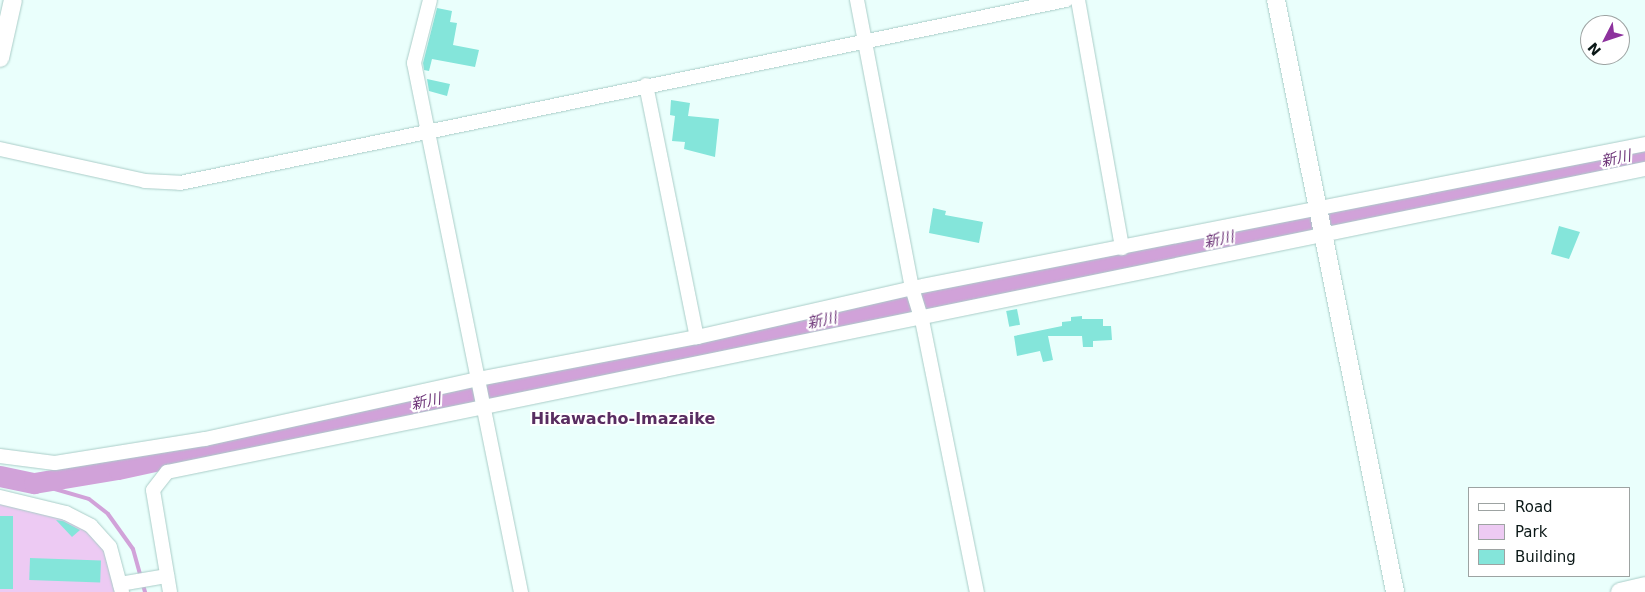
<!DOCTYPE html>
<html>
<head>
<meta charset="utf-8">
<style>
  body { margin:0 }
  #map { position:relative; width:1645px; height:592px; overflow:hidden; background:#eafffc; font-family:"DejaVu Sans","Noto Sans JP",sans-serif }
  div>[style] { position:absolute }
  .green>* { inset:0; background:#edcaf3 }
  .stream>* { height:4px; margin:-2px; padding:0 2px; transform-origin:2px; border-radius:2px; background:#d1a2d9 }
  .river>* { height:21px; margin:-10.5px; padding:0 10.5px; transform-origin:10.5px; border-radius:10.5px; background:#d1a2d9 }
  .building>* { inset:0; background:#84e5da; transform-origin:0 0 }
  .roads { filter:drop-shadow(0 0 1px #aacdc8) drop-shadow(0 0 1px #aacdc8) }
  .minor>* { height:14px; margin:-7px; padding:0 7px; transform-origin:7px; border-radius:7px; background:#fff }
  .tertiary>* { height:18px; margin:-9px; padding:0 9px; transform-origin:9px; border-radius:9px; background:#fff }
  span { translate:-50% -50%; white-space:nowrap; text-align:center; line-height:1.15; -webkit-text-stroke:4px #fff; paint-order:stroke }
  .water-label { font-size:15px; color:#6d3478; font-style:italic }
  .quarter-label { font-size:16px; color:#592d61; font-weight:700 }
  .legend { position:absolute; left:1468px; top:487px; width:162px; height:90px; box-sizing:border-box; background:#fff; border:1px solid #9da3a2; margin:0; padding:6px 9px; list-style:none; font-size:15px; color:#0b1817 }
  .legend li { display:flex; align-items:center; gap:10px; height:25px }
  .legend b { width:25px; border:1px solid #9da3a2 }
  .north { position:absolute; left:1580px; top:15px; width:50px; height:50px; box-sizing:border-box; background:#fff; border:1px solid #9da3a2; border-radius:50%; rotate:229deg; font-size:14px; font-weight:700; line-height:20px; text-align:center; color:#0b1817 }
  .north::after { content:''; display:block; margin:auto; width:18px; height:22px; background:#8d329d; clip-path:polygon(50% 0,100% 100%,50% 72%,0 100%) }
</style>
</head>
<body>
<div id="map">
  <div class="green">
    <i style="clip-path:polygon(0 502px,55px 514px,89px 530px,105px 549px,117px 592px,0 592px)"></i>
  </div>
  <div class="stream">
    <i style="left:34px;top:483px;width:57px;rotate:16.2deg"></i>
    <i style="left:89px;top:499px;width:24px;rotate:38deg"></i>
    <i style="left:108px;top:514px;width:43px;rotate:54.5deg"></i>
    <i style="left:133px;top:549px;width:45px;rotate:74.4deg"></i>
  </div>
  <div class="river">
    <i style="left:0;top:476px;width:35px;rotate:12deg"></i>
    <i style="left:34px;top:483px;width:85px;rotate:-9.5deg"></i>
    <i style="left:118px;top:469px;width:367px;rotate:-12.3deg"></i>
    <i style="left:477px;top:391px;width:1192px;rotate:-11.52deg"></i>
  </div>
  <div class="building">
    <i style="clip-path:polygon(437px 8px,452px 11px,450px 22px,457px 23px,453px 45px,479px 50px,475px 67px,432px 59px,429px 71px,424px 70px,423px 63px)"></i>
    <i style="clip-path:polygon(427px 79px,450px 84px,447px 96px,429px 91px)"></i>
    <i style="clip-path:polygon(671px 100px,690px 103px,688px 116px,719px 119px,715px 157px,684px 149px,685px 142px,672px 141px,675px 116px,670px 115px)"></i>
    <i style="clip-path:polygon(933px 208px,946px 211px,945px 215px,983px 222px,979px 243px,929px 233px)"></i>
    <i style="clip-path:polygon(1559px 226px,1580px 232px,1569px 259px,1551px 254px)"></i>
    <i style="left:1017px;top:309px;width:16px;height:11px;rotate:79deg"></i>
    <i style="clip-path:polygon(1082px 316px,1082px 319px,1103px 319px,1103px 326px,1111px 326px,1112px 340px,1093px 341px,1093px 347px,1083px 347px,1082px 336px,1048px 336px,1053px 360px,1043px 362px,1040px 351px,1017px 356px,1014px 336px,1062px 326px,1062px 322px,1071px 321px,1071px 317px)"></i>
    <i style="left:0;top:516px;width:13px;height:73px"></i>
    <i style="clip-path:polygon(56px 520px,63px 521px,80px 530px,72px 537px)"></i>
    <i style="left:30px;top:558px;width:71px;height:22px;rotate:2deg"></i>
  </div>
  <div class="roads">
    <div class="minor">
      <i style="left:430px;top:0;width:65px;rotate:104.3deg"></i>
      <i style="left:414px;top:63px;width:540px;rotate:78.57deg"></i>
      <i style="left:857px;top:0;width:293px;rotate:79.2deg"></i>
      <i style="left:912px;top:288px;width:34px;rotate:73deg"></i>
      <i style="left:922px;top:320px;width:278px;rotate:78.6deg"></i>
      <i style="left:1078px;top:0;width:252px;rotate:79.9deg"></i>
      <i style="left:646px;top:85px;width:257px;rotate:78.6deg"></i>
      <i style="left:0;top:149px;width:148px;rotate:12.4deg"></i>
      <i style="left:145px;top:181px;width:35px;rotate:3deg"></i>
      <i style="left:180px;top:183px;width:905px;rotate:-11.67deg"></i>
      <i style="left:0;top:456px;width:55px;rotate:7.3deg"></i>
      <i style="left:55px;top:463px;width:152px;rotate:-9.1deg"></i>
      <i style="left:205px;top:439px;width:280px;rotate:-12.4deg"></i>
      <i style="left:478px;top:379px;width:223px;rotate:-10.9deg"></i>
      <i style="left:697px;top:337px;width:221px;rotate:-12.8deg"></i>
      <i style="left:912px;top:288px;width:747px;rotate:-11.11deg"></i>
      <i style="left:0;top:497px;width:68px;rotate:13.6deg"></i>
      <i style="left:66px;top:513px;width:28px;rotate:27deg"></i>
      <i style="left:91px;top:526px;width:28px;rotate:48deg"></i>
      <i style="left:110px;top:547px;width:47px;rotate:75.1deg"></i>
      <i style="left:120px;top:584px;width:48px;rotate:-9.7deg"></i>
      <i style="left:170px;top:592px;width:103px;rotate:-99.5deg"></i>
      <i style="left:153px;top:490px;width:23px;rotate:-52deg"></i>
      <i style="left:167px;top:472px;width:1509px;rotate:-11.59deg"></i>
    </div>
    <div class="tertiary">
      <i style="left:1276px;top:0;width:604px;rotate:78.63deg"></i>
      <i style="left:0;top:58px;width:59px;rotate:-77.4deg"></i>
      <i style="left:1620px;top:592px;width:26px;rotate:-13deg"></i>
    </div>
  </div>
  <div class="water-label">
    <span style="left:1616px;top:159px;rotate:-12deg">新川</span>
    <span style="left:1219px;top:240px;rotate:-12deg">新川</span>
    <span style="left:822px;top:321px;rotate:-12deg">新川</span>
    <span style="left:426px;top:402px;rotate:-12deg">新川</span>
  </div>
  <div class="quarter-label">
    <span style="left:623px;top:419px">Hikawacho-Imazaike</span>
  </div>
  <ul class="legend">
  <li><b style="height:6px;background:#fff"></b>Road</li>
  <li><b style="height:14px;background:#edcaf3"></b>Park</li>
  <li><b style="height:14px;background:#84e5da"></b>Building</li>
  </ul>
  <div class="north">N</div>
</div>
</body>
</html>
